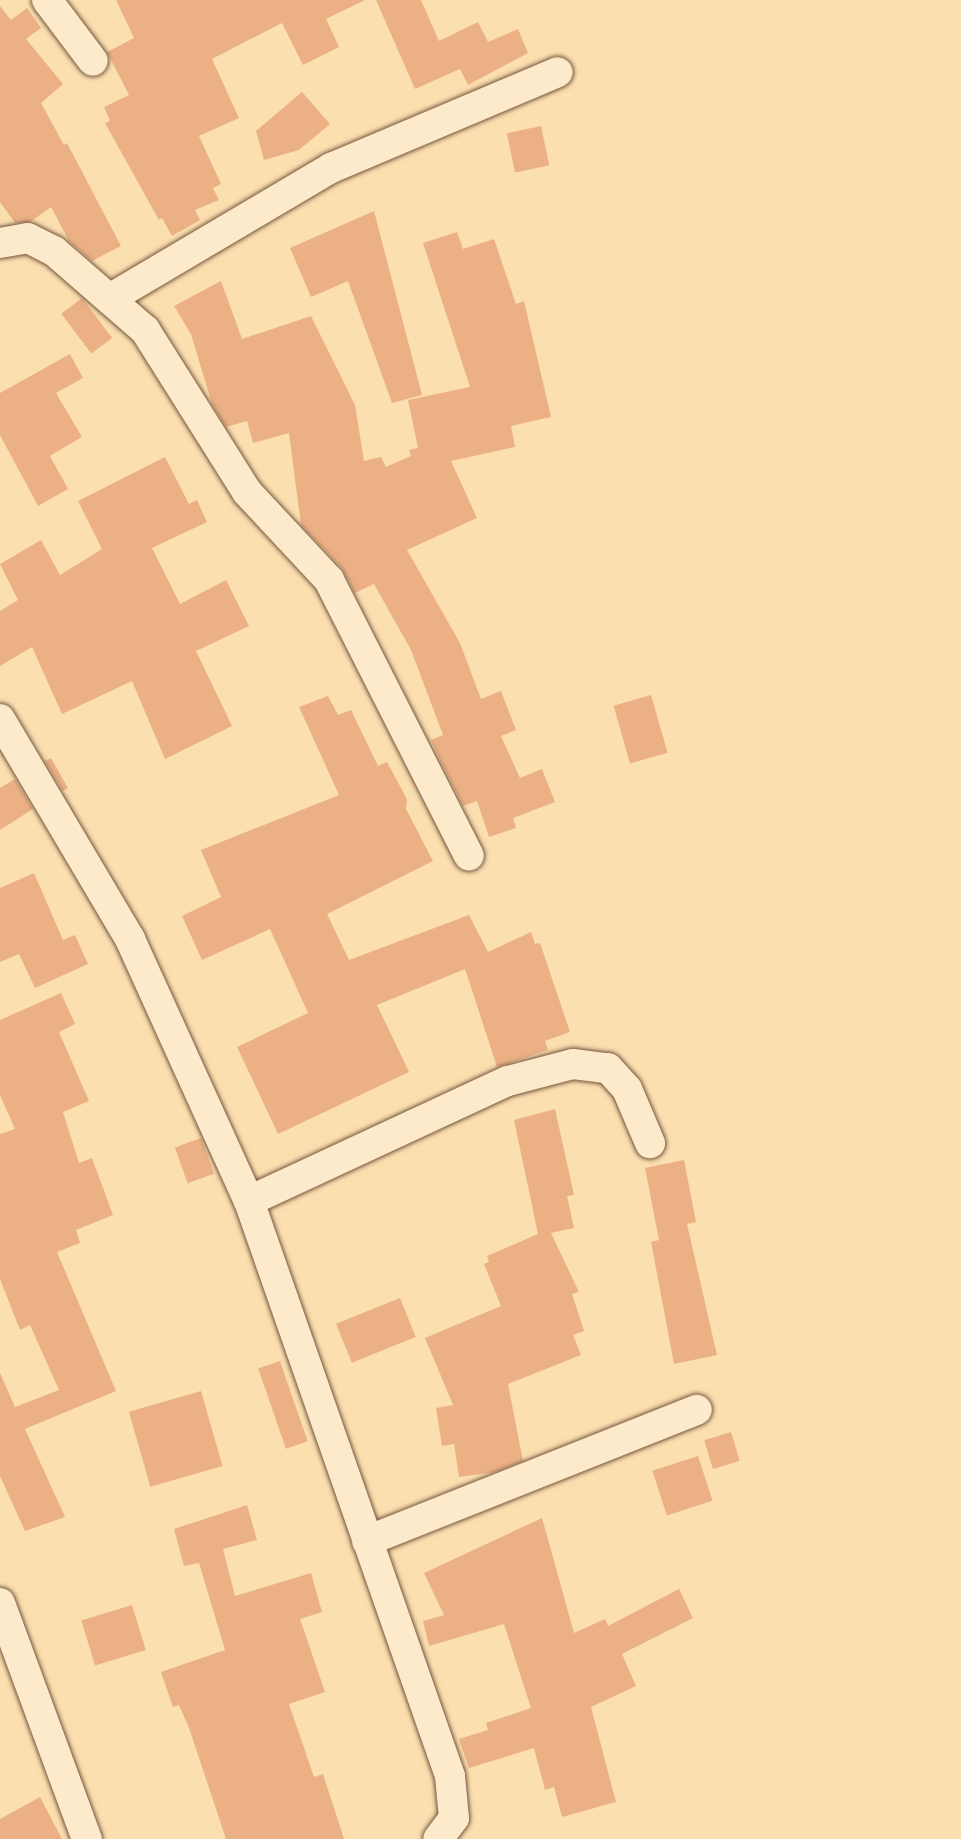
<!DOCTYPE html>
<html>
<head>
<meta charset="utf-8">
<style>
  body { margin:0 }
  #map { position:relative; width:961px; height:1839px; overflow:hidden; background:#fbdfaf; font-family:"Libre Bodoni",serif }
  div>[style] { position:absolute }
  .building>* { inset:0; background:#ebb185; transform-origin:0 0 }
  .roads { filter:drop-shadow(0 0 2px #76553f) drop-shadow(0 0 2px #76553f) }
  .minor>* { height:30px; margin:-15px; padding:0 15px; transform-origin:15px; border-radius:15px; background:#fceacb }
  span { translate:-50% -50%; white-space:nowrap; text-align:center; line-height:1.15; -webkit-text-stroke:5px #fceacb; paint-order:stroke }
</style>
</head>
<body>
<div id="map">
  <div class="building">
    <i style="clip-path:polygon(116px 0,365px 0,326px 19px,339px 47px,303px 65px,282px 23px,212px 59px,239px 118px,199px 136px,221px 184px,213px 188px,219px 200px,195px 210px,200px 220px,172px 236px,162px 218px,159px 220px,105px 123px,110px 121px,104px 107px,129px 95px,107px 52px,134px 38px)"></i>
    <i style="clip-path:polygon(376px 0,421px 0,439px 41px,478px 22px,488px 42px,518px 29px,528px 53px,468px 85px,460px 69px,415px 89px)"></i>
    <i style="clip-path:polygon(0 6px,11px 20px,27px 8px,41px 28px,26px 39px,63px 84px,41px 103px,64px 145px,67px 143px,121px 246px,92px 261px,69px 241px,51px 207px,30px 222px,15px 223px,0 202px)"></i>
    <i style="clip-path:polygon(302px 92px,330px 124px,299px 150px,264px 160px,256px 131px)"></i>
    <i style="left:541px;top:126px;width:40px;height:35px;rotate:78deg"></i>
    <i style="clip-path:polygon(374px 211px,422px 395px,392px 403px,348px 281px,311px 297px,290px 248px)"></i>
    <i style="clip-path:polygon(457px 232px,463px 249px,494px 239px,516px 304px,524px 301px,551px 417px,511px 426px,515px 447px,451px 461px,477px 518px,407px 550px,460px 643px,481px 699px,501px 691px,516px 730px,501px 736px,520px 778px,542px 769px,555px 802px,513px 818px,516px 828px,489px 837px,477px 801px,463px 806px,439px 758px,431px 740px,443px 735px,411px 650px,374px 584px,355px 593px,342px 568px,301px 525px,289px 433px,253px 443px,247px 421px,226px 427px,212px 404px,191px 334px,174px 306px,221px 281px,242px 339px,311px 316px,355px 405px,364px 461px,381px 457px,386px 467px,411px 456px,409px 450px,418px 448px,408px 400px,470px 387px,423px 243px)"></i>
    <i style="left:82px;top:298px;width:50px;height:26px;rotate:53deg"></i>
    <i style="clip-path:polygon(70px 354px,83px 378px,56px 393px,82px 437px,50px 456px,68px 489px,38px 506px,0 435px,0 393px)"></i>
    <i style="clip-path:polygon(165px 457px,189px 504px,197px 500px,207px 522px,152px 548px,180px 604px,226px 580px,249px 626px,196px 651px,232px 726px,165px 759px,132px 681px,62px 714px,32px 647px,0 666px,0 611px,18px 600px,0 564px,41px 540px,60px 575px,102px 549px,78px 501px)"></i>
    <i style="left:651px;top:695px;width:60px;height:39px;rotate:74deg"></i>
    <i style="clip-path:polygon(328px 696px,338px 715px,351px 710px,378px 766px,387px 762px,407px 799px,406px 809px,433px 861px,327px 914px,349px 960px,469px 915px,488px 952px,531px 932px,535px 944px,540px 943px,570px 1032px,545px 1041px,548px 1050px,497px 1067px,465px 969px,377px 1005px,409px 1072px,278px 1134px,237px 1047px,308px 1013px,270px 929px,202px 960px,182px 916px,221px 897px,201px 850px,339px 795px,299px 707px)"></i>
    <i style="clip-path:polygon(51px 758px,68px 788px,63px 791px,45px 761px)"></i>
    <i style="clip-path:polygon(15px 779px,33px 809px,0 830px,0 788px)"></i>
    <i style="clip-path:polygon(34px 873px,63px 940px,75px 935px,88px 964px,35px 988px,19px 954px,0 962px,0 888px)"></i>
    <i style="clip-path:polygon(61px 993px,75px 1024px,59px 1032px,89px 1101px,63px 1112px,79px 1163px,92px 1158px,113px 1215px,76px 1230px,80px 1243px,57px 1252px,116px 1391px,25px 1429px,65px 1517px,25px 1531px,0 1476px,0 1373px,15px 1407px,59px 1390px,30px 1325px,20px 1330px,0 1279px,0 1134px,15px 1129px,0 1095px,0 1020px)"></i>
    <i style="clip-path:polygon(555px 1109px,574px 1195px,567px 1196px,574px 1228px,551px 1233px,579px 1292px,572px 1294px,584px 1331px,573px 1335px,581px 1355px,508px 1384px,523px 1461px,495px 1472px,459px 1477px,454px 1444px,442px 1446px,436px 1408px,453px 1405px,425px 1338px,501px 1306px,484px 1264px,489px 1262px,487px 1256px,538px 1234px,514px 1120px)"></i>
    <i style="left:201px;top:1138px;width:38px;height:28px;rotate:70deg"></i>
    <i style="clip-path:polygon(684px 1160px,696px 1222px,687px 1224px,717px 1355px,674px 1364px,651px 1242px,659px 1240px,645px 1168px)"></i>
    <i style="left:400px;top:1298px;width:42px;height:69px;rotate:68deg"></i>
    <i style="left:280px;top:1361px;width:85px;height:23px;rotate:71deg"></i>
    <i style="left:201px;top:1391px;width:78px;height:75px;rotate:74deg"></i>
    <i style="left:731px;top:1432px;width:30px;height:28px;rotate:73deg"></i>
    <i style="left:698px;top:1456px;width:47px;height:48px;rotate:72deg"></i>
    <i style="clip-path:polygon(247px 1505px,257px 1540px,223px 1549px,235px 1596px,311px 1573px,322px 1612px,300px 1619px,325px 1692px,289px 1704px,314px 1777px,323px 1774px,344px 1839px,226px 1839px,189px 1728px,179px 1705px,173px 1707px,161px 1672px,225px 1650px,199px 1563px,184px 1566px,174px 1529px)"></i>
    <i style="clip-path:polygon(542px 1518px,574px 1633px,605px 1619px,608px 1626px,679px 1589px,693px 1618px,622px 1654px,636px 1686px,591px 1707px,616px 1802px,562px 1817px,554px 1787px,545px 1790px,534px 1748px,469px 1768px,459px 1739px,488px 1730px,486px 1723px,531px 1708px,504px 1624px,429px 1646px,423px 1621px,444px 1615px,424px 1573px)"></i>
    <i style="left:132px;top:1605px;width:47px;height:53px;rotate:73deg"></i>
    <i style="clip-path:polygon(40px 1797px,62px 1839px,0 1839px,0 1819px)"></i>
  </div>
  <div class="roads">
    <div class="minor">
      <i style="left:47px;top:0;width:76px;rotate:53deg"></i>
      <i style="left:0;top:243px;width:28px;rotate:-10deg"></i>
      <i style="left:28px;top:238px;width:29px;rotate:27deg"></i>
      <i style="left:54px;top:251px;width:121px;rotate:41deg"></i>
      <i style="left:145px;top:330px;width:191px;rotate:57.8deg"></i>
      <i style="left:247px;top:492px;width:120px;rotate:47deg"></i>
      <i style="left:329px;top:580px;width:309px;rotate:63.1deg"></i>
      <i style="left:111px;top:298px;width:256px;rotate:-30.6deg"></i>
      <i style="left:331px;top:168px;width:246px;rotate:-22.9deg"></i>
      <i style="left:0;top:719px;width:256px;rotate:59.4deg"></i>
      <i style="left:130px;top:939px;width:288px;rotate:65.6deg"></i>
      <i style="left:249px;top:1201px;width:609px;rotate:70.73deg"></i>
      <i style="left:450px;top:1776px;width:42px;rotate:84.6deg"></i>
      <i style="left:454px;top:1818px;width:26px;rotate:127deg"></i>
      <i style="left:249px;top:1201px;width:285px;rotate:-24.9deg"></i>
      <i style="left:508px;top:1081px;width:67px;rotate:-14.7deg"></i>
      <i style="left:573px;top:1064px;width:35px;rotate:7deg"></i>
      <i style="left:608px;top:1068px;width:28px;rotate:48deg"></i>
      <i style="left:627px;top:1089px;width:59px;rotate:66.9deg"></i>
      <i style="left:367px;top:1541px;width:355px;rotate:-21.7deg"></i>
      <i style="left:0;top:1603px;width:252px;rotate:69.8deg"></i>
    </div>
  </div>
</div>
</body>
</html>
